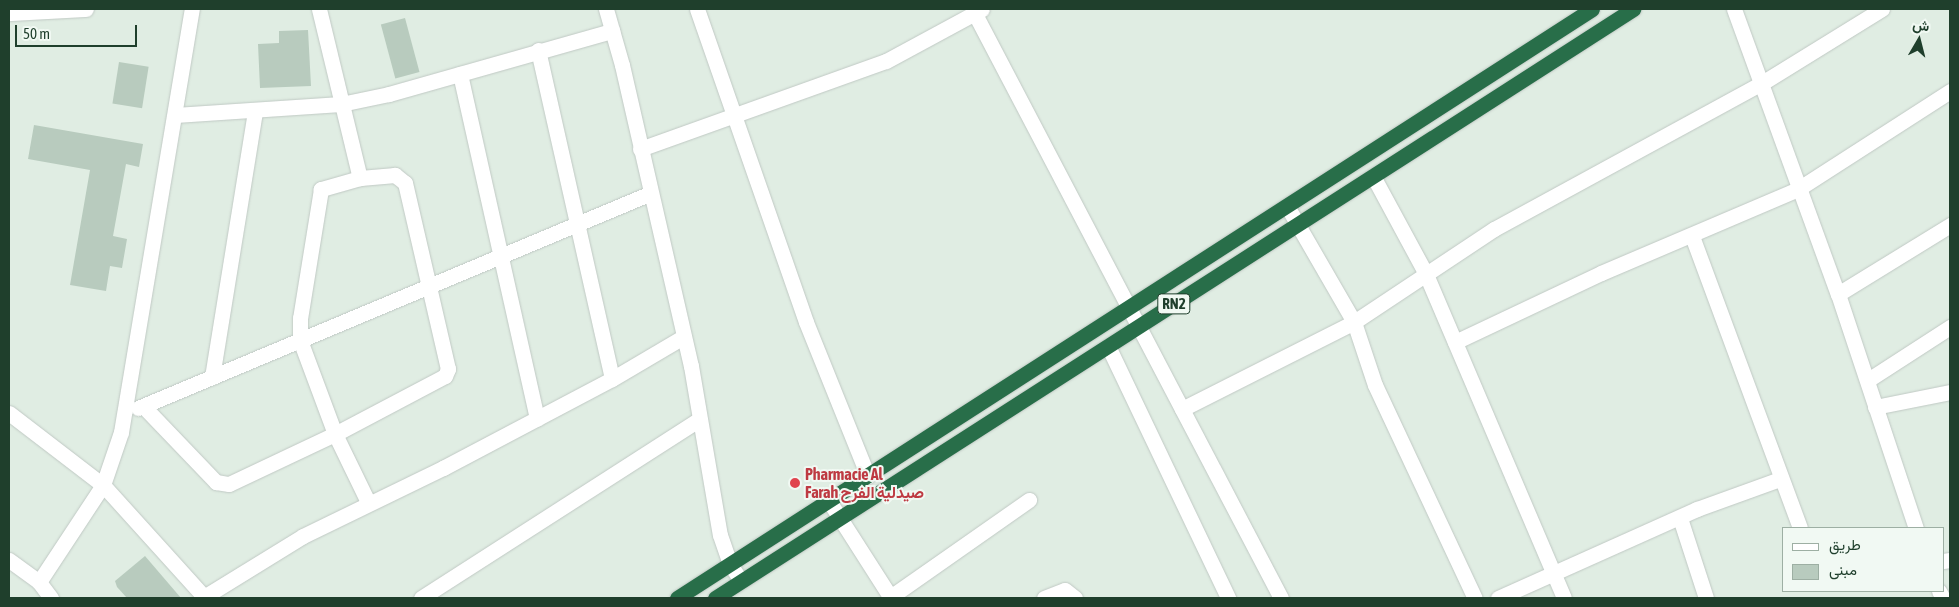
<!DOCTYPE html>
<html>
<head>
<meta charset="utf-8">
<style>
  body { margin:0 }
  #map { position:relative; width:1959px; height:607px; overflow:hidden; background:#e0ede3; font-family:"Asap Condensed",Vazirmatn,sans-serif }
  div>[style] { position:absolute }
  .building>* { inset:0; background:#b8cbbe; transform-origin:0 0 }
  .roads { filter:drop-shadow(0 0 1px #c0c9c4) drop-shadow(0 0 1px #c0c9c4) }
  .minor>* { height:15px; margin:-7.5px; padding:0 7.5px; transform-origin:7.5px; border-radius:7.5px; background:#fff }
  .highway>* { height:15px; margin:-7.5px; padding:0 7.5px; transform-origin:7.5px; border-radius:7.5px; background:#286e49 }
  .dots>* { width:14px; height:14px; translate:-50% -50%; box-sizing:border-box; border:2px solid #f1f9f3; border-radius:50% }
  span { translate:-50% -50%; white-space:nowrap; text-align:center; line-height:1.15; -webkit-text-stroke:4px #f1f9f3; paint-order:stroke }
  .shield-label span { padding:1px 4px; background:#f1f9f3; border:1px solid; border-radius:4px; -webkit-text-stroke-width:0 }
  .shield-label { font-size:15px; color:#1f3f2c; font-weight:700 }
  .health-label { font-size:16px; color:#be3a42; font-weight:700 }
  .left { translate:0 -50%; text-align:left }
  .frame { position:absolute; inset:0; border:10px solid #1f3f2c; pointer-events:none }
  .legend { position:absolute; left:1782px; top:527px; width:162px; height:65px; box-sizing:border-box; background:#f1f9f3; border:1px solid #9dafa3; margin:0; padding:6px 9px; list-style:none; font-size:15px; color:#1f3f2c }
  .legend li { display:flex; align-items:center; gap:10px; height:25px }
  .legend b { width:25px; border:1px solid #9dafa3 }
  .north { position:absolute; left:1894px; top:15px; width:50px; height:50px; -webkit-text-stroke:4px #f1f9f3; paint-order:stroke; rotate:8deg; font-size:14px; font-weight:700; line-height:20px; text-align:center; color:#1f3f2c }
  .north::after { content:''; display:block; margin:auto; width:18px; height:22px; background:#1f3f2c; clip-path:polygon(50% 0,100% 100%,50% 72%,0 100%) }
  .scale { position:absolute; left:15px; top:25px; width:122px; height:22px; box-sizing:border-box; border:2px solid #1f3f2c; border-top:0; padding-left:6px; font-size:15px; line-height:18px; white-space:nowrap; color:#1f3f2c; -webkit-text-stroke:4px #f1f9f3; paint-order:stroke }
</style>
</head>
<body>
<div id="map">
  <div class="building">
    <i style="left:405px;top:18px;width:56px;height:25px;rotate:75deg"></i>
    <i style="clip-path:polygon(308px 30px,311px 86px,260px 88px,258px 44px,279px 43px,279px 31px)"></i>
    <i style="left:119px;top:62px;width:30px;height:42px;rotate:9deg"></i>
    <i style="clip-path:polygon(34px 125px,143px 144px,139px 167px,126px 164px,113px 236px,127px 239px,122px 268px,110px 266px,106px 291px,70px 285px,90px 170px,28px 159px)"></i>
    <i style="clip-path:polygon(145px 556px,181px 598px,127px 598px,117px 587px,115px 581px)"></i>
  </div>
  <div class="roads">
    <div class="minor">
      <i style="left:319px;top:9px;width:174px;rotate:76.4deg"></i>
      <i style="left:606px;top:9px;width:58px;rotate:74.1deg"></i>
      <i style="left:622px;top:65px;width:309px;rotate:77.1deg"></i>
      <i style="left:691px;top:366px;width:171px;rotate:80.3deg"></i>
      <i style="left:720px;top:535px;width:31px;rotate:71deg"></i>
      <i style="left:730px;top:564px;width:20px;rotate:57deg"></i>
      <i style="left:697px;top:9px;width:331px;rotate:70.8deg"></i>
      <i style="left:806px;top:322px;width:166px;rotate:68.1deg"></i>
      <i style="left:1734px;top:9px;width:303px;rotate:70deg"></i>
      <i style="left:1838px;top:294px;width:247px;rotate:71.6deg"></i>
      <i style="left:9px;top:13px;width:77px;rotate:-3deg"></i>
      <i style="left:975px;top:14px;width:659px;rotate:62.35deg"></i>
      <i style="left:538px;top:50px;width:337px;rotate:77.3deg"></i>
      <i style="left:460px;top:74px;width:353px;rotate:77.4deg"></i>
      <i style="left:175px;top:115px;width:166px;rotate:-3.8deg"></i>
      <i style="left:341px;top:104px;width:49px;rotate:-11.8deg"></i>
      <i style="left:389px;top:94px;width:232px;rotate:-15.8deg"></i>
      <i style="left:640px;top:149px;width:261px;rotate:-19.7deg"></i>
      <i style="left:886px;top:61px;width:109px;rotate:-28.4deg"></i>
      <i style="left:1373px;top:176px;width:109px;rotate:61.6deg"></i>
      <i style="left:1425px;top:272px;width:354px;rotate:66.9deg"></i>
      <i style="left:1287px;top:206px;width:134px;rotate:60deg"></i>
      <i style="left:1354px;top:322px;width:66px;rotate:71.6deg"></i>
      <i style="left:1375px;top:385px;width:235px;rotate:64.9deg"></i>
      <i style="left:1692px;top:236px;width:311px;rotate:69.7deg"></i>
      <i style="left:1838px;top:294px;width:132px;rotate:-31.6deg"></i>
      <i style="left:1455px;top:342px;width:161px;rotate:-25.3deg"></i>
      <i style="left:1601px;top:273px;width:214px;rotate:-23.1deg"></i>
      <i style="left:1798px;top:189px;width:181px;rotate:-32.8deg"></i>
      <i style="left:1108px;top:346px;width:279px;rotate:64.5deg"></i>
      <i style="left:212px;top:377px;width:269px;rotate:-80.8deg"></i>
      <i style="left:1868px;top:380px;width:98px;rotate:-32.9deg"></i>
      <i style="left:1875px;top:407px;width:76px;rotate:-11.3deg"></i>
      <i style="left:138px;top:408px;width:556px;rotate:-22.74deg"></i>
      <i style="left:145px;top:408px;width:103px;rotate:46.2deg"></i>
      <i style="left:216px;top:482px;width:13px;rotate:9deg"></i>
      <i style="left:229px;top:484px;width:117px;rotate:-25.3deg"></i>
      <i style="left:335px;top:434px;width:124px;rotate:-27.8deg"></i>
      <i style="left:445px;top:376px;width:8px;rotate:-67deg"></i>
      <i style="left:448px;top:369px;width:191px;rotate:-103deg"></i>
      <i style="left:405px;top:183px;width:13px;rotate:-141deg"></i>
      <i style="left:395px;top:175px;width:35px;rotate:175deg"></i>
      <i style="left:360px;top:178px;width:41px;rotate:164.2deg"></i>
      <i style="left:321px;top:189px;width:131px;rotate:99.2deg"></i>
      <i style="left:300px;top:318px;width:22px;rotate:90deg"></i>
      <i style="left:300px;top:340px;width:100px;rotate:69.6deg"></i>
      <i style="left:335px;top:434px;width:76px;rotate:64.1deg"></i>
      <i style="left:1182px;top:409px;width:193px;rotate:-26.8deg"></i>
      <i style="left:1354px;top:322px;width:168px;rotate:-33.6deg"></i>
      <i style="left:1494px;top:229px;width:305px;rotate:-28.6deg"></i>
      <i style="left:1762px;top:83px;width:141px;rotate:-31.7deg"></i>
      <i style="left:9px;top:413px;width:118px;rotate:37.5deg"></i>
      <i style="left:103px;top:485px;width:152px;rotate:47.9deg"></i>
      <i style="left:829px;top:501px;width:115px;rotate:57.4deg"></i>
      <i style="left:1680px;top:518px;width:84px;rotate:72deg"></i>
      <i style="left:9px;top:560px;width:37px;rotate:36deg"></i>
      <i style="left:39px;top:582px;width:20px;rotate:53deg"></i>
      <i style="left:1943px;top:561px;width:7px;rotate:-8deg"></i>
      <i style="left:39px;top:582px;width:116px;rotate:-56.6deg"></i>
      <i style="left:103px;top:485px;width:56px;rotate:-71.2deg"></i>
      <i style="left:121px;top:432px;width:429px;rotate:-80.5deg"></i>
      <i style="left:1939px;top:591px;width:8px;rotate:60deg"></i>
      <i style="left:204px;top:597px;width:116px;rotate:-31.6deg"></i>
      <i style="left:303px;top:536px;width:156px;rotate:-25.9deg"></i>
      <i style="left:443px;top:468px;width:191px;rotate:-27.8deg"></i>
      <i style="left:612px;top:379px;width:82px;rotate:-30.6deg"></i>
      <i style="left:421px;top:598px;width:331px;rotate:-32.7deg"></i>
      <i style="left:889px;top:598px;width:171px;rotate:-35deg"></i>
      <i style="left:1044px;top:598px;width:22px;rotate:-21deg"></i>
      <i style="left:1065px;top:590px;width:13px;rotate:39deg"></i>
      <i style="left:1498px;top:598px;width:218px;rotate:-24.1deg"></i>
      <i style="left:1697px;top:509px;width:88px;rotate:-19.9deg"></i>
    </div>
    <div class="highway">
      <i style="left:677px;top:598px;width:1088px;rotate:-32.77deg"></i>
      <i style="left:715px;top:598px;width:1091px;rotate:-32.68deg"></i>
    </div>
  </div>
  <div class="dots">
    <i style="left:795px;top:483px;background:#e0444e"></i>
  </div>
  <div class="shield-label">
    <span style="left:1174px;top:304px">RN2</span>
  </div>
  <div class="health-label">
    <span class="left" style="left:805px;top:483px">Pharmacie Al<br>Farah صيدلية الفرح</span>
  </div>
  <div class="frame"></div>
  <ul class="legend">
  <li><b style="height:6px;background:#fff"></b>طريق</li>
  <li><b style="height:14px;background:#b8cbbe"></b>مبنى</li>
  </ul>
  <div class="north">ش</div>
  <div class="scale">50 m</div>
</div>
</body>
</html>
